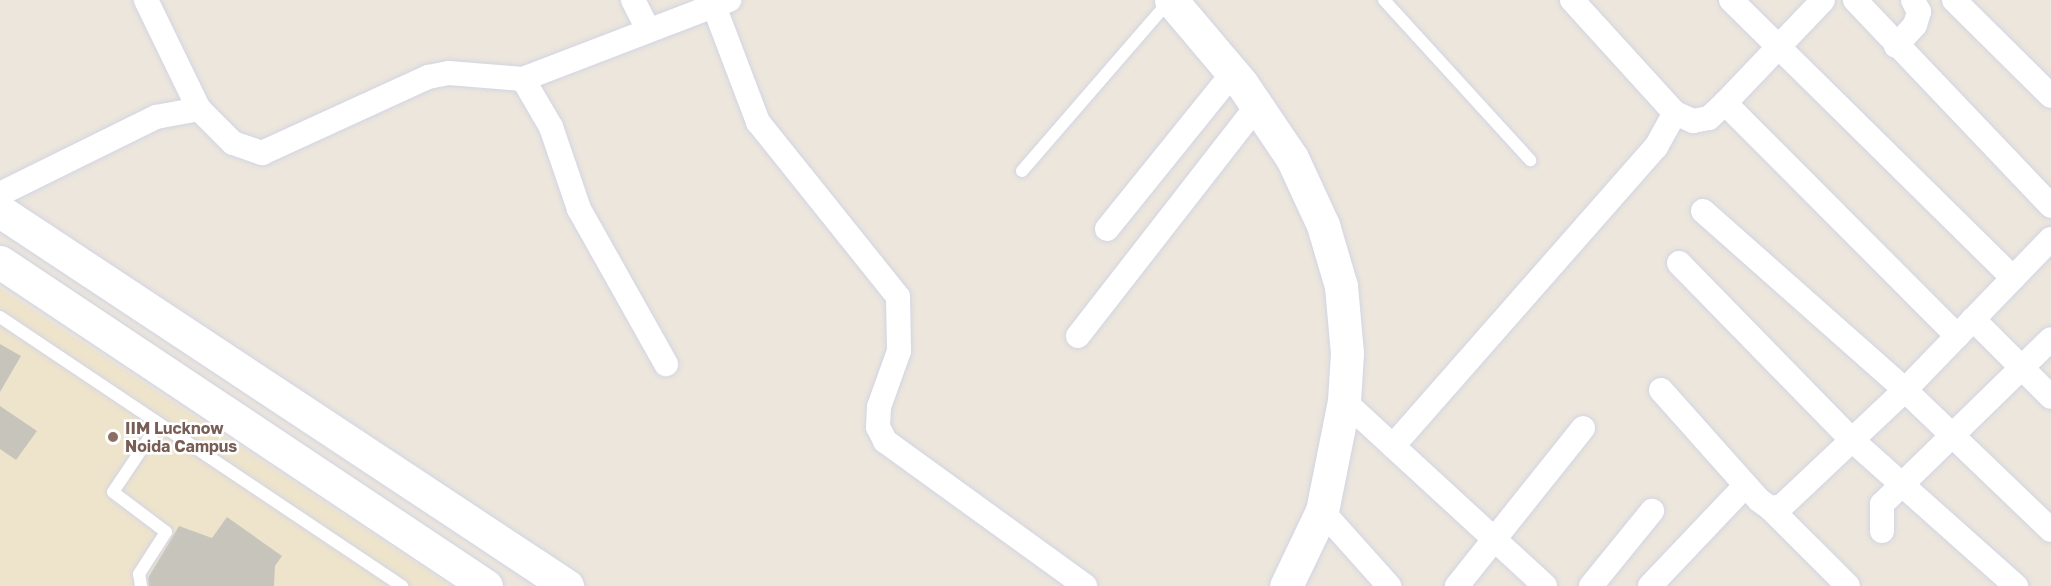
<!DOCTYPE html>
<html>
<head>
<meta charset="utf-8">
<style>
  body { margin:0 }
  #map { position:relative; width:2051px; height:586px; overflow:hidden; background:#ece6dc; font-family:"Golos Text",sans-serif }
  div>[style] { position:absolute }
  .education>* { inset:0; background:#eee4cc }
  .building>* { inset:0; background:#c7c4bb }
  .roads { filter:drop-shadow(0 0 2px #d2d4e3) drop-shadow(0 0 2px #d2d4e3) }
  .lane>* { height:12px; margin:-6px; padding:0 6px; transform-origin:6px; border-radius:6px; background:#fff }
  .street>* { height:24px; margin:-12px; padding:0 12px; transform-origin:12px; border-radius:12px; background:#fff }
  .secondary>* { height:33px; margin:-16.5px; padding:0 16.5px; transform-origin:16.5px; border-radius:16.5px; background:#fff }
  .dots>* { width:16px; height:16px; translate:-50% -50%; box-sizing:border-box; border:3px solid #fff; border-radius:50% }
  span { translate:-50% -50%; white-space:nowrap; text-align:center; line-height:1.15; -webkit-text-stroke:5px #fff; paint-order:stroke }
  .education-label { font-size:16px; color:#785e54; font-weight:700 }
  .left { translate:0 -50%; text-align:left }
</style>
</head>
<body>
<div id="map">
  <div class="education">
    <i style="clip-path:polygon(0 288px,451px 586px,0 586px)"></i>
  </div>
  <div class="building">
    <i style="clip-path:polygon(0 344px,21px 356px,0 392px)"></i>
    <i style="clip-path:polygon(0 406px,37px 431px,16px 460px,0 449px)"></i>
    <i style="clip-path:polygon(227px 517px,282px 556px,275px 566px,274px 586px,149px 586px,148px 578px,179px 526px,212px 538px)"></i>
  </div>
  <div class="roads">
    <div class="lane">
      <i style="left:1384px;top:0;width:217px;rotate:47.6deg"></i>
      <i style="left:1022px;top:171px;width:225px;rotate:-49.1deg"></i>
      <i style="left:0;top:317px;width:484px;rotate:33.8deg"></i>
      <i style="left:141px;top:586px;width:12px;rotate:-99deg"></i>
      <i style="left:139px;top:574px;width:50px;rotate:-57.3deg"></i>
      <i style="left:166px;top:532px;width:66px;rotate:-143deg"></i>
      <i style="left:113px;top:492px;width:81px;rotate:-56.1deg"></i>
    </div>
    <div class="street">
      <i style="left:146px;top:0;width:121px;rotate:64.1deg"></i>
      <i style="left:633px;top:0;width:34px;rotate:63deg"></i>
      <i style="left:1572px;top:0;width:153px;rotate:47.7deg"></i>
      <i style="left:1675px;top:113px;width:20px;rotate:24deg"></i>
      <i style="left:1693px;top:121px;width:16px;rotate:-11deg"></i>
      <i style="left:1709px;top:118px;width:22px;rotate:-43deg"></i>
      <i style="left:1725px;top:103px;width:142px;rotate:-46.4deg"></i>
      <i style="left:1731px;top:0;width:396px;rotate:44.6deg"></i>
      <i style="left:1855px;top:0;width:284px;rotate:46.4deg"></i>
      <i style="left:1954px;top:0;width:136px;rotate:44.7deg"></i>
      <i style="left:714px;top:6px;width:124px;rotate:69.2deg"></i>
      <i style="left:758px;top:122px;width:224px;rotate:51.3deg"></i>
      <i style="left:898px;top:297px;width:54px;rotate:88.9deg"></i>
      <i style="left:899px;top:351px;width:59px;rotate:109.7deg"></i>
      <i style="left:879px;top:407px;width:20px;rotate:93deg"></i>
      <i style="left:878px;top:427px;width:16px;rotate:63deg"></i>
      <i style="left:885px;top:441px;width:247px;rotate:35.9deg"></i>
      <i style="left:1896px;top:46px;width:28px;rotate:-48deg"></i>
      <i style="left:1915px;top:25px;width:14px;rotate:-73deg"></i>
      <i style="left:1919px;top:12px;width:13px;rotate:-117deg"></i>
      <i style="left:523px;top:79px;width:56px;rotate:59.7deg"></i>
      <i style="left:551px;top:127px;width:87px;rotate:71.1deg"></i>
      <i style="left:579px;top:209px;width:178px;rotate:60.7deg"></i>
      <i style="left:1725px;top:103px;width:329px;rotate:45.1deg"></i>
      <i style="left:0;top:194px;width:174px;rotate:-26.3deg"></i>
      <i style="left:156px;top:117px;width:44px;rotate:-10.5deg"></i>
      <i style="left:199px;top:109px;width:48px;rotate:45deg"></i>
      <i style="left:233px;top:143px;width:31px;rotate:19deg"></i>
      <i style="left:262px;top:153px;width:183px;rotate:-24.6deg"></i>
      <i style="left:428px;top:77px;width:21px;rotate:-11deg"></i>
      <i style="left:449px;top:73px;width:74px;rotate:4.6deg"></i>
      <i style="left:523px;top:79px;width:221px;rotate:-21deg"></i>
      <i style="left:1703px;top:211px;width:270px;rotate:41.5deg"></i>
      <i style="left:1905px;top:390px;width:202px;rotate:43.8deg"></i>
      <i style="left:1107px;top:229px;width:201px;rotate:-51.1deg"></i>
      <i style="left:1679px;top:263px;width:248px;rotate:45.7deg"></i>
      <i style="left:1852px;top:440px;width:220px;rotate:41.7deg"></i>
      <i style="left:1973px;top:319px;width:110px;rotate:45deg"></i>
      <i style="left:1078px;top:336px;width:291px;rotate:-52.1deg"></i>
      <i style="left:1661px;top:390px;width:147px;rotate:48.3deg"></i>
      <i style="left:1759px;top:500px;width:14px;rotate:36deg"></i>
      <i style="left:1770px;top:508px;width:12px;rotate:-9deg"></i>
      <i style="left:1782px;top:506px;width:169px;rotate:-43.3deg"></i>
      <i style="left:1905px;top:390px;width:210px;rotate:-46deg"></i>
      <i style="left:1344px;top:401px;width:273px;rotate:42.6deg"></i>
      <i style="left:1393px;top:446px;width:398px;rotate:-48.7deg"></i>
      <i style="left:1656px;top:147px;width:39px;rotate:-61deg"></i>
      <i style="left:1770px;top:508px;width:110px;rotate:45deg"></i>
      <i style="left:1322px;top:511px;width:101px;rotate:48.2deg"></i>
      <i style="left:1882px;top:531px;width:27px;rotate:-90deg"></i>
      <i style="left:1882px;top:504px;width:236px;rotate:-44.3deg"></i>
      <i style="left:1457px;top:586px;width:202px;rotate:-51.4deg"></i>
      <i style="left:1591px;top:586px;width:97px;rotate:-50.9deg"></i>
      <i style="left:1650px;top:586px;width:139px;rotate:-46.5deg"></i>
    </div>
    <div class="secondary">
      <i style="left:1171px;top:0;width:110px;rotate:49.8deg"></i>
      <i style="left:1242px;top:84px;width:89px;rotate:56deg"></i>
      <i style="left:1292px;top:158px;width:74px;rotate:65.2deg"></i>
      <i style="left:1323px;top:225px;width:64px;rotate:73.6deg"></i>
      <i style="left:1341px;top:286px;width:67px;rotate:84.9deg"></i>
      <i style="left:1347px;top:353px;width:48px;rotate:93.6deg"></i>
      <i style="left:1344px;top:401px;width:112px;rotate:101.3deg"></i>
      <i style="left:1322px;top:511px;width:83px;rotate:115.6deg"></i>
      <i style="left:0;top:211px;width:680px;rotate:33.48deg"></i>
      <i style="left:0;top:262px;width:584px;rotate:33.69deg"></i>
    </div>
  </div>
  <div class="dots">
    <i style="left:113px;top:437px;background:#8d6e63"></i>
  </div>
  <div class="education-label">
    <span class="left" style="left:125px;top:437px">IIM Lucknow<br>Noida Campus</span>
  </div>
</div>
</body>
</html>
